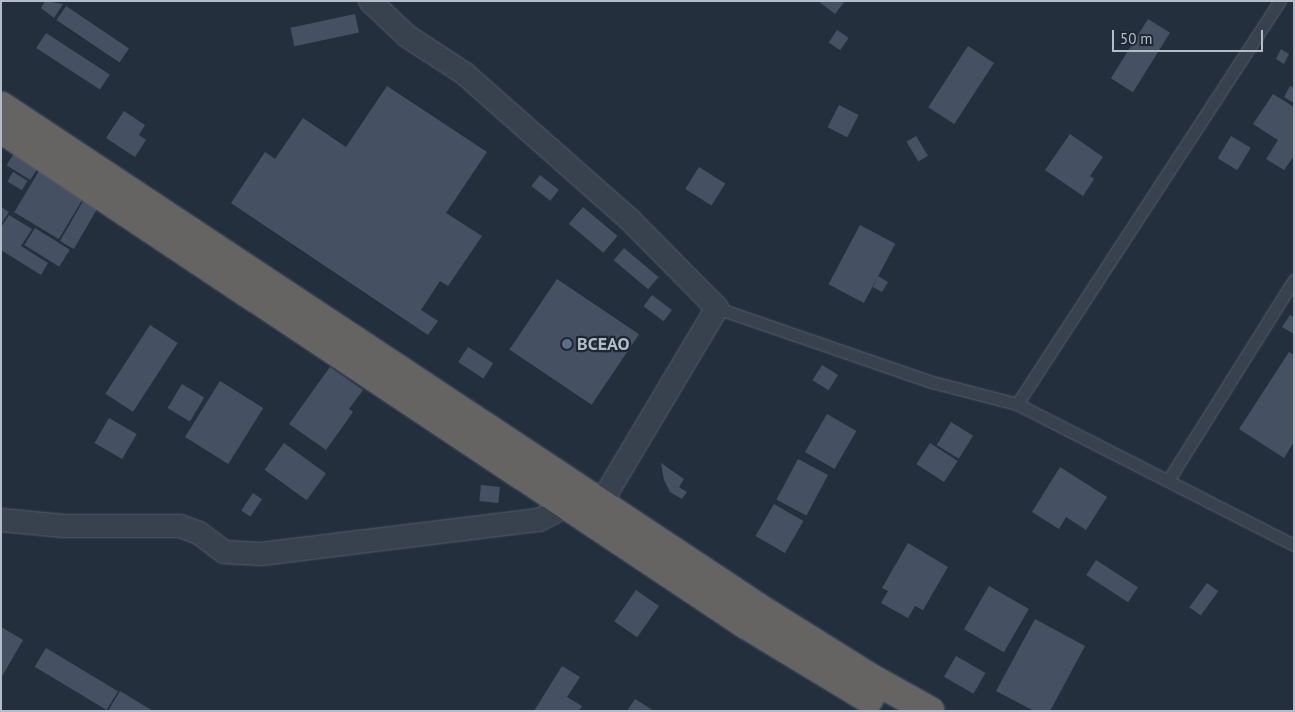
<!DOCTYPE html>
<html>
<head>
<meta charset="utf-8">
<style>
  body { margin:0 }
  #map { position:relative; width:1295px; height:712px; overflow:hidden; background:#242f3e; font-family:"PT Sans",sans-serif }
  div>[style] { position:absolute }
  .building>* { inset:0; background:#455162; transform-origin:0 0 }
  .roads { filter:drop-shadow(0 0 1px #565f6c) drop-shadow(0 0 1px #565f6c) }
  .service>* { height:11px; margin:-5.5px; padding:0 5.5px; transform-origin:5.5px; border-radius:5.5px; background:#38414e }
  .minor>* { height:22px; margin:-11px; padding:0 11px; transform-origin:11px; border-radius:11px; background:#38414e }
  .trunk>* { height:28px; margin:-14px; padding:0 14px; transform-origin:14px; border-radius:14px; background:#656462 }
  .dots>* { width:14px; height:14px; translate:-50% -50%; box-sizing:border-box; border:2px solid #1d2633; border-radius:50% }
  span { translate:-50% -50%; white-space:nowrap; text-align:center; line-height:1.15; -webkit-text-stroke:4.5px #1d2633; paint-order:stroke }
  .poi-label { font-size:18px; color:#b4bcc9; font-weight:700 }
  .left { translate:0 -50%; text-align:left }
  .frame { position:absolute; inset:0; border:2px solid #b4bcc9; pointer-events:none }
  .scale { position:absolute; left:1112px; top:30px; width:151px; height:22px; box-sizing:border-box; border:2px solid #b4bcc9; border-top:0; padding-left:6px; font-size:15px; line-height:18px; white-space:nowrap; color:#b4bcc9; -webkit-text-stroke:4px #1d2633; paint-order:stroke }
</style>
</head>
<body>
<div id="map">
  <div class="building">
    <i style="clip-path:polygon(45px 1px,63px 4px,54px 18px,41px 8px)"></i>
    <i style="clip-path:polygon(818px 1px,845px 1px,835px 14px)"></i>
    <i style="left:66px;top:6px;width:76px;height:17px;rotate:34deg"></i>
    <i style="left:355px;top:14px;width:19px;height:66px;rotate:78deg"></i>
    <i style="left:1148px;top:19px;width:26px;height:70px;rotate:32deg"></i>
    <i style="left:837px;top:30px;width:14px;height:15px;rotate:34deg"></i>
    <i style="left:46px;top:33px;width:76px;height:18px;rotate:33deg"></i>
    <i style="left:968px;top:46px;width:31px;height:73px;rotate:33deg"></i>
    <i style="clip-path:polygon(1281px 49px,1289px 54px,1284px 64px,1276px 59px)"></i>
    <i style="clip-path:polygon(387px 86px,487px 152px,446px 213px,482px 236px,448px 286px,440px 281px,421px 310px,438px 321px,428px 335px,231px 203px,265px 152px,275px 159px,303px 118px,346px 147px)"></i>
    <i style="clip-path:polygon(1290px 86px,1294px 88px,1294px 103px,1284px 97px)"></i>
    <i style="clip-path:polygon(1273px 94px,1294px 107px,1294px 156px,1284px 170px,1266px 159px,1278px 140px,1253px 124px)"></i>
    <i style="left:839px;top:105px;width:22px;height:25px;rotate:27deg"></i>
    <i style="clip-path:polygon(124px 111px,145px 125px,139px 135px,146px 140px,135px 157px,106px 138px)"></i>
    <i style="clip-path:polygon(1070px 134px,1103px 157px,1090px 176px,1094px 179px,1083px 196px,1045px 170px)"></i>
    <i style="left:916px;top:136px;width:23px;height:11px;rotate:59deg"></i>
    <i style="left:1231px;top:136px;width:23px;height:26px;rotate:31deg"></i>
    <i style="left:16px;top:150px;width:28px;height:18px;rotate:32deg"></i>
    <i style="left:42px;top:166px;width:52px;height:54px;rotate:31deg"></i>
    <i style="left:699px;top:167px;width:31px;height:26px;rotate:32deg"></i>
    <i style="left:13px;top:172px;width:17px;height:11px;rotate:31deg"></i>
    <i style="left:540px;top:175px;width:24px;height:14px;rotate:38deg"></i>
    <i style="left:86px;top:196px;width:16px;height:52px;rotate:30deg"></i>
    <i style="clip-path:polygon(1px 207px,9px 212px,1px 224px)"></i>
    <i style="left:583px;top:207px;width:45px;height:22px;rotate:40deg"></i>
    <i style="clip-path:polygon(9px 215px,32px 229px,21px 246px,48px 263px,41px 275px,1px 250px,1px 227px)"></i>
    <i style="left:860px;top:225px;width:40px;height:67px;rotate:28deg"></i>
    <i style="left:35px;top:228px;width:41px;height:20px;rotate:32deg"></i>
    <i style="left:624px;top:248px;width:45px;height:16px;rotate:40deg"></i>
    <i style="clip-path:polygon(878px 276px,888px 282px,882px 292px,873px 287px)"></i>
    <i style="left:557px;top:279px;width:99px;height:85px;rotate:34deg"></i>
    <i style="left:652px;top:295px;width:25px;height:14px;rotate:37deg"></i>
    <i style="clip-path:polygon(1290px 315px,1294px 317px,1294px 334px,1282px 327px)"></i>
    <i style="left:150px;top:325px;width:33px;height:82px;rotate:33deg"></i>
    <i style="left:468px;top:347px;width:30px;height:18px;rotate:33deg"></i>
    <i style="clip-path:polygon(1289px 352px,1294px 355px,1294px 442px,1284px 458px,1239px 429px)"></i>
    <i style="left:822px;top:365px;width:19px;height:18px;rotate:32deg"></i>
    <i style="clip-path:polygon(330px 367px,363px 390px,349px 409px,353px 412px,326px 450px,289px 424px)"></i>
    <i style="left:220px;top:381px;width:51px;height:66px;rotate:32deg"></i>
    <i style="left:182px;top:384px;width:26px;height:28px;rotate:31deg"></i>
    <i style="left:827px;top:414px;width:34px;height:44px;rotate:30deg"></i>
    <i style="left:109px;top:418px;width:32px;height:29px;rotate:30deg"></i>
    <i style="left:951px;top:422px;width:26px;height:27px;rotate:32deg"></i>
    <i style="left:284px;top:443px;width:52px;height:33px;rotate:36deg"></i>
    <i style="left:930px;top:443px;width:33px;height:25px;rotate:33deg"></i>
    <i style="left:798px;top:459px;width:34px;height:46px;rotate:28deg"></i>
    <i style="clip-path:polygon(661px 463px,684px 479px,679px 487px,687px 492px,682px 499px,670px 492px,664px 480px)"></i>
    <i style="clip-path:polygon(1060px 467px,1107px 497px,1086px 530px,1066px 517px,1059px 529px,1032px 512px)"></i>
    <i style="left:481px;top:485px;width:19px;height:16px;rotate:6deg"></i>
    <i style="left:253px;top:493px;width:11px;height:21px;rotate:34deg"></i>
    <i style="left:774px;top:504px;width:34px;height:37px;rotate:30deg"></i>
    <i style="clip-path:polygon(908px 543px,948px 567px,923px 610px,915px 606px,908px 618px,881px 603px,888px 591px,882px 588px)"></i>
    <i style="left:1096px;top:560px;width:50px;height:18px;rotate:33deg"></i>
    <i style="left:1207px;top:583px;width:14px;height:30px;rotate:36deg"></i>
    <i style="left:989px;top:586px;width:46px;height:50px;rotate:30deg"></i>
    <i style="left:636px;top:590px;width:28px;height:38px;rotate:35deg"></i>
    <i style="clip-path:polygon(1035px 619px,1085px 646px,1050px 711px,1034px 711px,996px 691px)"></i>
    <i style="clip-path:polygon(1px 627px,23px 640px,1px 678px)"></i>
    <i style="left:46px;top:648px;width:84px;height:22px;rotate:31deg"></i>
    <i style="left:956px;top:656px;width:34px;height:24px;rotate:30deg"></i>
    <i style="clip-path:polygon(562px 666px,580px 677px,567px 697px,582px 706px,579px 711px,534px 711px)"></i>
    <i style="clip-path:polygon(120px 691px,153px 711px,108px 711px)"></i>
    <i style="clip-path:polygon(635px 699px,654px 711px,627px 711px)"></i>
  </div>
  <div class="roads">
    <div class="service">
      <i style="left:717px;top:308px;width:227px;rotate:19deg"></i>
      <i style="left:932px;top:382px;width:88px;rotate:14.5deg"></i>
      <i style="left:1017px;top:404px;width:311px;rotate:27deg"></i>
      <i style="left:1017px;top:404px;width:481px;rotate:-56.9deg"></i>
      <i style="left:1169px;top:479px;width:235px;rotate:-57.9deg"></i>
    </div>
    <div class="minor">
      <i style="left:370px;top:1px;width:51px;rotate:43.4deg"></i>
      <i style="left:407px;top:36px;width:69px;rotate:33.2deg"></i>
      <i style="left:465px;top:74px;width:220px;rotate:41.5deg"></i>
      <i style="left:630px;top:220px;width:124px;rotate:45.3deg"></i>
      <i style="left:717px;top:308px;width:242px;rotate:120.8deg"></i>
      <i style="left:1px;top:520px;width:63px;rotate:5.4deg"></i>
      <i style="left:64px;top:526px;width:116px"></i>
      <i style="left:180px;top:526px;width:20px;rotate:20deg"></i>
      <i style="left:199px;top:533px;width:31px;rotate:37deg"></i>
      <i style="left:224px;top:552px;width:37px;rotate:3deg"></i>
      <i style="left:261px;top:554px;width:280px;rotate:-7deg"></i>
      <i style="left:539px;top:520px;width:16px;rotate:-27deg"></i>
      <i style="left:553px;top:513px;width:30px;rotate:-50deg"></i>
    </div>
    <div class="trunk">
      <i style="left:1px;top:106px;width:906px;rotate:33.51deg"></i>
      <i style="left:756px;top:606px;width:133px;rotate:32.1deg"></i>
      <i style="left:869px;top:677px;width:70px;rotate:29.1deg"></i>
      <i style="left:1px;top:129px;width:894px;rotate:33.64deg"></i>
      <i style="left:745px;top:624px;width:145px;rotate:31.2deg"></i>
    </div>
  </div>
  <div class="dots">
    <i style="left:567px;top:344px;background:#5c6f8a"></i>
  </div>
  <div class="poi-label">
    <span class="left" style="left:577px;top:344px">BCEAO</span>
  </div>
  <div class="frame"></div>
  <div class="scale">50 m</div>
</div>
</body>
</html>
